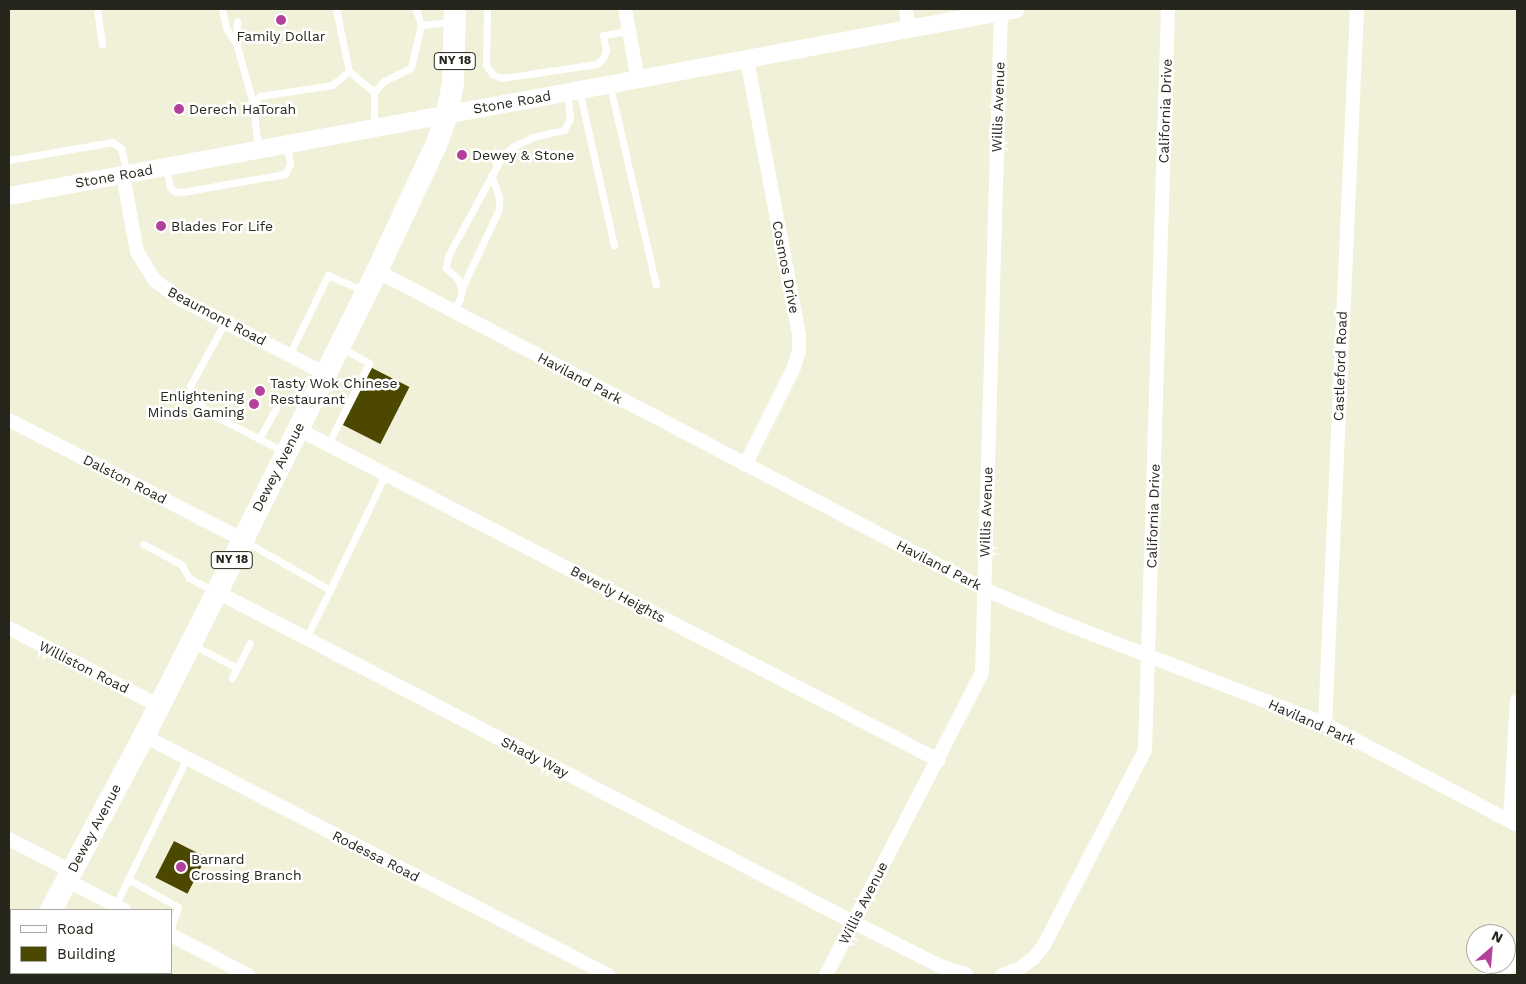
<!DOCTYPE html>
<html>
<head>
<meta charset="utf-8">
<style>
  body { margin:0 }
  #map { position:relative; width:1526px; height:984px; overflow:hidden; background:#f1f1d9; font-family:"Work Sans",sans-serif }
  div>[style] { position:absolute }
  .building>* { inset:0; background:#4c4800; transform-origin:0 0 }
  .service>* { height:7px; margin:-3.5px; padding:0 3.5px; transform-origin:3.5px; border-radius:3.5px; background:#fff }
  .minor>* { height:14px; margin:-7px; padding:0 7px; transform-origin:7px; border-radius:7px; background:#fff }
  .tertiary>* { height:18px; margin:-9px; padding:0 9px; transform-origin:9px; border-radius:9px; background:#fff }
  .primary>* { height:22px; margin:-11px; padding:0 11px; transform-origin:11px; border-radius:11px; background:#fff }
  .dots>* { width:14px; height:14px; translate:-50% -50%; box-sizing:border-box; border:2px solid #fff; border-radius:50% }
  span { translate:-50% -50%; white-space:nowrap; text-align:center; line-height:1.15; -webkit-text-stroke:5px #fff; paint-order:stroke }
  .shield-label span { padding:1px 4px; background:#fff; border:1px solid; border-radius:4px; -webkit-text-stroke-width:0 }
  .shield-label { font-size:12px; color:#26261d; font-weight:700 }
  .poi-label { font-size:14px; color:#26261d }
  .left { translate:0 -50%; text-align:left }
  .right { translate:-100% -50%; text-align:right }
  .street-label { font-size:14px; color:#26261d }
  .frame { position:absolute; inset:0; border:10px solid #26261d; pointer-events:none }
  .legend { position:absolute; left:10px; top:909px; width:162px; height:65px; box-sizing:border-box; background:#fff; border:1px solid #a8a8a5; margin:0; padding:6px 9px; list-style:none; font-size:15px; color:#26261d }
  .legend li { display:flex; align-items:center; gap:10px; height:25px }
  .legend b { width:25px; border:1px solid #a8a8a5 }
  .north { position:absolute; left:1466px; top:924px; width:50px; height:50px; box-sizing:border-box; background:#fff; border:1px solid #a8a8a5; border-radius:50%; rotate:27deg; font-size:14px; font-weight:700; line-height:20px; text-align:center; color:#26261d }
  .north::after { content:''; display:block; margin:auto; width:18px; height:22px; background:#b3409a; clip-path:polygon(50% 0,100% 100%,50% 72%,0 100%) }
</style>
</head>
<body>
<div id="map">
  <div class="building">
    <i style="left:372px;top:368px;width:42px;height:64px;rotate:27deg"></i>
    <i style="left:174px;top:841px;width:36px;height:41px;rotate:27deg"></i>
  </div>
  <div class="service">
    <i style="left:97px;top:9px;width:36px;rotate:82deg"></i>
    <i style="left:222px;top:9px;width:19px;rotate:78deg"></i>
    <i style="left:226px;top:28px;width:18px;rotate:56deg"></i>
    <i style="left:236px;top:43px;width:62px;rotate:74.2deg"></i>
    <i style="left:336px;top:9px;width:63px;rotate:78.2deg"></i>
    <i style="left:349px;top:71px;width:33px;rotate:40deg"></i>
    <i style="left:416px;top:9px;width:17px;rotate:73deg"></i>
    <i style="left:487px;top:9px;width:56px;rotate:91deg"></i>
    <i style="left:486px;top:65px;width:12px;rotate:55deg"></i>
    <i style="left:493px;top:75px;width:9px;rotate:18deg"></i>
    <i style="left:502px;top:78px;width:96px;rotate:-8.4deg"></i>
    <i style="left:597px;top:64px;width:8px;rotate:-45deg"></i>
    <i style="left:603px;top:58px;width:8px;rotate:-67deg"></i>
    <i style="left:606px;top:51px;width:16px;rotate:-101deg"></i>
    <i style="left:603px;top:35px;width:25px;rotate:-9deg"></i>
    <i style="left:236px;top:43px;width:22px;rotate:-87deg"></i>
    <i style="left:610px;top:86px;width:204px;rotate:77deg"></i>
    <i style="left:579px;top:90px;width:159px;rotate:77.3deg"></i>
    <i style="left:374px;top:127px;width:35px;rotate:-90deg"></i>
    <i style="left:374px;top:92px;width:15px;rotate:-48deg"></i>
    <i style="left:384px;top:81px;width:30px;rotate:-26deg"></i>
    <i style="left:411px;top:68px;width:44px;rotate:-76.9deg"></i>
    <i style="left:421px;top:25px;width:31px;rotate:-6deg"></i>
    <i style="left:258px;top:149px;width:46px;rotate:-96.2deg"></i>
    <i style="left:253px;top:103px;width:10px;rotate:-45deg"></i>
    <i style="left:260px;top:96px;width:73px;rotate:-8.7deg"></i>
    <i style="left:332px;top:85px;width:22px;rotate:-39deg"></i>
    <i style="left:9px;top:160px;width:105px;rotate:-9.9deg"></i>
    <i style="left:112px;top:142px;width:11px;rotate:34deg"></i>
    <i style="left:121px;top:148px;width:26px;rotate:77deg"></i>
    <i style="left:166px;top:168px;width:19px;rotate:78deg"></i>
    <i style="left:170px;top:187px;width:6px;rotate:45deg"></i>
    <i style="left:174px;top:191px;width:8px;rotate:7deg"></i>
    <i style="left:182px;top:192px;width:105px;rotate:-9.9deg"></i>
    <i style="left:285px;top:174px;width:11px;rotate:-63deg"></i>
    <i style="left:290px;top:164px;width:20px;rotate:-99deg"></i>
    <i style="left:462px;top:288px;width:87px;rotate:-64.9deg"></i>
    <i style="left:499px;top:209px;width:12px;rotate:-90deg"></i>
    <i style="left:499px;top:197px;width:23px;rotate:-110deg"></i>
    <i style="left:453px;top:312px;width:15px;rotate:-62deg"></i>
    <i style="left:460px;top:299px;width:11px;rotate:-80deg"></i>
    <i style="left:462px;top:288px;width:11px;rotate:-117deg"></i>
    <i style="left:457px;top:278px;width:15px;rotate:-138deg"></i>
    <i style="left:446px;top:268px;width:12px;rotate:-81deg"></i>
    <i style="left:448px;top:256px;width:115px;rotate:-61.4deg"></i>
    <i style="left:503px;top:155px;width:14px;rotate:-39deg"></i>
    <i style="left:514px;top:146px;width:21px;rotate:-25deg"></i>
    <i style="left:533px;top:137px;width:32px;rotate:-13deg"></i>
    <i style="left:564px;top:130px;width:13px;rotate:-63deg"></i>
    <i style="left:570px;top:118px;width:25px;rotate:-97deg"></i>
    <i style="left:225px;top:322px;width:73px;rotate:118.7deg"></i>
    <i style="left:190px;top:386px;width:11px;rotate:85deg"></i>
    <i style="left:191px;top:397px;width:26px;rotate:40deg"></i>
    <i style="left:211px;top:414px;width:81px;rotate:27.2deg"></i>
    <i style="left:289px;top:355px;width:89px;rotate:-64deg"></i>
    <i style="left:328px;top:275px;width:39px;rotate:24deg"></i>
    <i style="left:259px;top:439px;width:46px;rotate:-61.2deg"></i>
    <i style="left:281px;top:399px;width:10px"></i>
    <i style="left:291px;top:399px;width:17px;rotate:28deg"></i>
    <i style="left:328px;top:444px;width:91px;rotate:-63.2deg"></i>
    <i style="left:369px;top:363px;width:31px;rotate:-151deg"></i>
    <i style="left:246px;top:542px;width:97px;rotate:29.7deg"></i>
    <i style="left:330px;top:590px;width:54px;rotate:116.6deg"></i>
    <i style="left:143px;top:544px;width:43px;rotate:27.8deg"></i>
    <i style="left:181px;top:564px;width:16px;rotate:60deg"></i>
    <i style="left:189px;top:578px;width:28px;rotate:27deg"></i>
    <i style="left:330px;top:590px;width:130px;rotate:-64.4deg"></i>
    <i style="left:193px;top:645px;width:50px;rotate:27.6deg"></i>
    <i style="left:232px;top:678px;width:39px;rotate:-63deg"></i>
    <i style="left:128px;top:879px;width:57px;rotate:29.2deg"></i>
    <i style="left:178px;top:907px;width:21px;rotate:109deg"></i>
    <i style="left:115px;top:906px;width:165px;rotate:-64.1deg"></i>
    <i style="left:49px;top:973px;width:4px;rotate:27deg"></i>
  </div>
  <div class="minor">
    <i style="left:625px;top:9px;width:72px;rotate:79.6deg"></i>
    <i style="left:906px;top:9px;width:19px;rotate:84deg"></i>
    <i style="left:123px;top:175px;width:78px;rotate:79.7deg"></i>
    <i style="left:137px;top:252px;width:34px;rotate:58deg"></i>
    <i style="left:155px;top:281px;width:33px;rotate:35deg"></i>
    <i style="left:182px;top:300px;width:162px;rotate:27.2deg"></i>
    <i style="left:377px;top:271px;width:685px;rotate:27.65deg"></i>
    <i style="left:984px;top:589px;width:84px;rotate:23.2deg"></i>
    <i style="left:1061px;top:622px;width:283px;rotate:21.1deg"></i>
    <i style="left:1325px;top:724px;width:217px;rotate:27.7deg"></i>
    <i style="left:9px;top:420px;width:262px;rotate:27.1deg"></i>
    <i style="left:298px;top:429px;width:721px;rotate:27.35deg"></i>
    <i style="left:745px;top:465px;width:110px;rotate:-63.4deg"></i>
    <i style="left:794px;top:367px;width:17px;rotate:-73deg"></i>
    <i style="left:799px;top:351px;width:16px;rotate:-90deg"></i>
    <i style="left:799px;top:335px;width:280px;rotate:-100.7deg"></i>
    <i style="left:217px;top:592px;width:717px;rotate:27.42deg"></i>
    <i style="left:853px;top:922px;width:97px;rotate:26.8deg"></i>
    <i style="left:940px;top:966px;width:28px;rotate:18deg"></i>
    <i style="left:9px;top:628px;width:169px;rotate:27.5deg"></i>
    <i style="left:1325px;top:724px;width:716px;rotate:-87.44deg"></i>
    <i style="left:144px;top:736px;width:522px;rotate:27.25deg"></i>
    <i style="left:1510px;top:821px;width:120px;rotate:-86.7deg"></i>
    <i style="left:9px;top:839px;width:70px;rotate:27.3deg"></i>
    <i style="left:66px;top:880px;width:65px;rotate:27.3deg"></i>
    <i style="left:171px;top:935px;width:87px;rotate:27.5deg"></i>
    <i style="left:826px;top:975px;width:340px;rotate:-62.7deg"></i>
    <i style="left:982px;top:673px;width:662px;rotate:-88.36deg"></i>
    <i style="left:1002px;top:975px;width:19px;rotate:-21deg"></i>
    <i style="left:1020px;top:968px;width:17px;rotate:-36deg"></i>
    <i style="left:1034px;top:958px;width:16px;rotate:-52deg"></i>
    <i style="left:1044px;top:945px;width:220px;rotate:-62.6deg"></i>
    <i style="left:1145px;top:750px;width:741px;rotate:-88.22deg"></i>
  </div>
  <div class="tertiary">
    <i style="left:9px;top:196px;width:1024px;rotate:-10.52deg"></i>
    <i style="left:1490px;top:975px;width:31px;rotate:-31deg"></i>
  </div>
  <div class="primary">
    <i style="left:51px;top:910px;width:197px;rotate:-61.9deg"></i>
    <i style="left:144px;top:736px;width:161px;rotate:-63.1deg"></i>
    <i style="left:217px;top:592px;width:359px;rotate:-63.5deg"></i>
    <i style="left:377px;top:271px;width:139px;rotate:-64.9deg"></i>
    <i style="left:436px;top:145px;width:33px;rotate:-70deg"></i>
    <i style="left:447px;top:114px;width:32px;rotate:-79deg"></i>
    <i style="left:453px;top:83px;width:74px;rotate:-88.5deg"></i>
    <i style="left:17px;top:975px;width:2px;rotate:-63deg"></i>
  </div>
  <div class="dots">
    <i style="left:281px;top:20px;background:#b3409a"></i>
    <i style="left:179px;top:109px;background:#b3409a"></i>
    <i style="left:462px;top:155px;background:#b3409a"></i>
    <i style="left:161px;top:226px;background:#b3409a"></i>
    <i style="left:260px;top:391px;background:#b3409a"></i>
    <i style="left:254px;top:404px;background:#b3409a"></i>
    <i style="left:181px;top:867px;background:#b3409a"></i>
  </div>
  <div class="shield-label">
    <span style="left:455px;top:61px">NY 18</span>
    <span style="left:232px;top:560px">NY 18</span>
  </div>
  <div class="poi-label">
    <span style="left:281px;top:36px">Family Dollar</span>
    <span class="left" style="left:189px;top:109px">Derech HaTorah</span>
    <span class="left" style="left:472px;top:155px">Dewey &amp; Stone</span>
    <span class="left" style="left:171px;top:226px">Blades For Life</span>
    <span class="left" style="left:270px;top:391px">Tasty Wok Chinese<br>Restaurant</span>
    <span class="right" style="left:244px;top:404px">Enlightening<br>Minds Gaming</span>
    <span class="left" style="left:191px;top:867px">Barnard<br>Crossing Branch</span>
  </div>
  <div class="street-label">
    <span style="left:512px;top:102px;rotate:-10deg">Stone Road</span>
    <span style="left:998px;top:107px;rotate:-88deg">Willis Avenue</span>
    <span style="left:1165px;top:111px;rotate:-88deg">California Drive</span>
    <span style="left:114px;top:176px;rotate:-10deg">Stone Road</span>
    <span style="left:786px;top:267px;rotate:79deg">Cosmos Drive</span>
    <span style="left:217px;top:316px;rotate:28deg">Beaumont Road</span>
    <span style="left:1340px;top:366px;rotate:-88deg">Castleford Road</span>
    <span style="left:580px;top:378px;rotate:28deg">Haviland Park</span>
    <span style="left:278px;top:467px;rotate:-63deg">Dewey Avenue</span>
    <span style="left:125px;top:479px;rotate:27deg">Dalston Road</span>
    <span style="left:986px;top:512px;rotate:-88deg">Willis Avenue</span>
    <span style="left:1153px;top:516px;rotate:-88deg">California Drive</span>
    <span style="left:939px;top:565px;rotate:27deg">Haviland Park</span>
    <span style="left:618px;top:594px;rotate:28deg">Beverly Heights</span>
    <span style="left:84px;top:667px;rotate:27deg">Williston Road</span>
    <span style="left:1312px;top:722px;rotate:24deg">Haviland Park</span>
    <span style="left:535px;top:757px;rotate:27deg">Shady Way</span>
    <span style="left:94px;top:828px;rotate:-62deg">Dewey Avenue</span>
    <span style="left:376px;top:856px;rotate:27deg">Rodessa Road</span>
    <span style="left:863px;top:903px;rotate:-63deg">Willis Avenue</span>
  </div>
  <div class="frame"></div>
  <ul class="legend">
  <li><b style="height:6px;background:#fff"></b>Road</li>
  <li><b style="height:14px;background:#4c4800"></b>Building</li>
  </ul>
  <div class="north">N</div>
</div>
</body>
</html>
